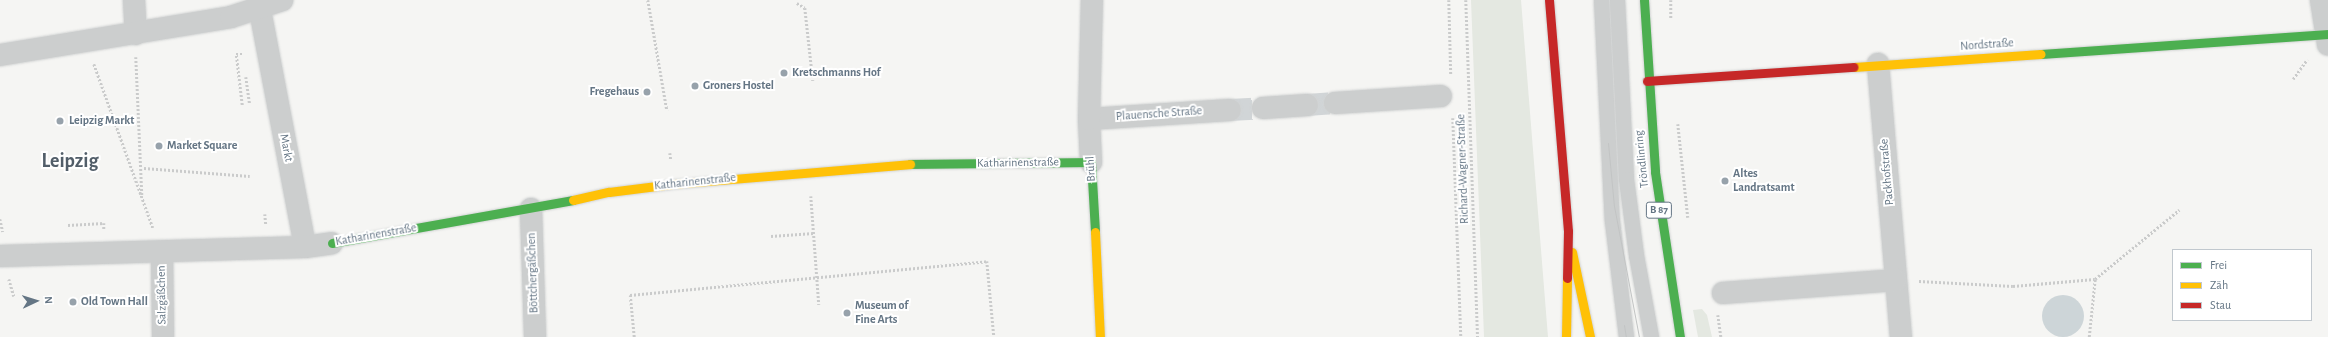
<!DOCTYPE html>
<html>
<head>
<meta charset="utf-8">
<style>
  body { margin:0 }
  #map { position:relative; width:2328px; height:337px; overflow:hidden; background:#f5f5f3; font-family:"Alegreya Sans",sans-serif }
  div>[style] { position:absolute }
  .green>* { inset:0; background:#e4e8e1 }
  .water>* { inset:0; background:#cdd5d8 }
  .round { border-radius:50% }
  .street-tunnel>* { height:22px; margin-top:-11px; transform-origin:0; background:repeating-linear-gradient(90deg,#d1d5d7 0 22px,transparent 0 33px) }
  .path>* { height:2.5px; margin-top:-1.25px; transform-origin:0; background:repeating-linear-gradient(90deg,#cacbcb 0 2px,transparent 0 4px) }
  .roads { filter:drop-shadow(0 0 1px #d1d3d3) drop-shadow(0 0 1px #d1d3d3) }
  .lane>* { height:15px; margin:-7.5px; padding:0 7.5px; transform-origin:7.5px; border-radius:7.5px; background:#cccece }
  .street>* { height:22px; margin:-11px; padding:0 11px; transform-origin:11px; border-radius:11px; background:#cccece }
  .fast>* { height:9px; margin:-4.5px; padding:0 4.5px; transform-origin:4.5px; border-radius:4.5px; background:#4caf50 }
  .slow>* { height:9px; margin:-4.5px; padding:0 4.5px; transform-origin:4.5px; border-radius:4.5px; background:#ffc107 }
  .jam>* { height:9px; margin:-4.5px; padding:0 4.5px; transform-origin:4.5px; border-radius:4.5px; background:#c62828 }
  .tram>* { height:1px; margin:-0.5px; padding:0 0.5px; transform-origin:0.5px; border-radius:0.5px; background:#c2c4c4 }
  .dots>* { width:11px; height:11px; translate:-50% -50%; box-sizing:border-box; border:2px solid #fff; border-radius:50% }
  span { translate:-50% -50%; white-space:nowrap; text-align:center; line-height:1.15; -webkit-text-stroke:4px #fff; paint-order:stroke }
  .shield-label span { padding:1px 3px; background:#fff; border:1px solid; border-radius:3px; -webkit-text-stroke-width:0 }
  .shield-label { font-size:11px; color:#647584; font-weight:700 }
  .street-label { font-size:12px; color:#647584 }
  .poi-label { font-size:12px; color:#647584; font-weight:700 }
  .left { translate:0 -50%; text-align:left }
  .right { translate:-100% -50%; text-align:right }
  .town-label { font-size:20px; color:#525e69; font-weight:700 }
  .legend { position:absolute; left:2172px; top:249px; width:140px; height:72px; box-sizing:border-box; background:#fff; border:1px solid #c1c8ce; margin:0; padding:5px 7px; list-style:none; font-size:12px; color:#647584 }
  .legend li { display:flex; align-items:center; gap:8px; height:20px }
  .legend b { width:20px; border:1px solid #c1c8ce }
  .north { position:absolute; left:16px; top:281px; width:40px; height:40px; -webkit-text-stroke:3px #fff; paint-order:stroke; rotate:86deg; font-size:11px; font-weight:700; line-height:16px; text-align:center; color:#647584 }
  .north::after { content:''; display:block; margin:auto; width:14px; height:18px; background:#647584; clip-path:polygon(50% 0,100% 100%,50% 72%,0 100%) }
</style>
</head>
<body>
<div id="map">
  <div class="green">
    <i style="clip-path:polygon(1471px 0,1521px 0,1548px 337px,1484px 337px)"></i>
    <i style="clip-path:polygon(1702px 309px,1707px 315px,1712px 337px,1698px 337px,1693px 310px)"></i>
  </div>
  <div class="water">
    <i class="round" style="left:2042px;top:295px;width:42px;height:42px"></i>
  </div>
  <div class="street-tunnel">
    <i style="left:1307px;top:105px;width:28px;rotate:-4deg"></i>
    <i style="left:1230px;top:110px;width:33px;rotate:-3deg"></i>
  </div>
  <div class="path">
    <i style="left:648px;top:0;width:112px;rotate:80.2deg"></i>
    <i style="left:1449px;top:0;width:75px;rotate:88.5deg"></i>
    <i style="left:1466px;top:0;width:337px;rotate:88deg"></i>
    <i style="left:1671px;top:0;width:19px;rotate:90deg"></i>
    <i style="left:797px;top:3px;width:9px;rotate:32deg"></i>
    <i style="left:805px;top:8px;width:73px;rotate:83.7deg"></i>
    <i style="left:136px;top:57px;width:139px;rotate:87.5deg"></i>
    <i style="left:94px;top:64px;width:174px;rotate:70.2deg"></i>
    <i style="left:246px;top:77px;width:27px;rotate:82deg"></i>
    <i style="left:2293px;top:79px;width:24px;rotate:-54deg"></i>
    <i style="left:242px;top:105px;width:51px;rotate:-96.7deg"></i>
    <i style="left:236px;top:54px;width:7px"></i>
    <i style="left:1453px;top:118px;width:219px;rotate:87.9deg"></i>
    <i style="left:1678px;top:124px;width:94px;rotate:83.9deg"></i>
    <i style="left:670px;top:153px;width:7px;rotate:82deg"></i>
    <i style="left:144px;top:168px;width:106px;rotate:4.3deg"></i>
    <i style="left:811px;top:196px;width:109px;rotate:85.8deg"></i>
    <i style="left:265px;top:214px;width:11px;rotate:85deg"></i>
    <i style="left:0;top:219px;width:13px;rotate:77deg"></i>
    <i style="left:68px;top:225px;width:36px;rotate:-3deg"></i>
    <i style="left:104px;top:223px;width:6px;rotate:90deg"></i>
    <i style="left:771px;top:236px;width:43px;rotate:-4deg"></i>
    <i style="left:9px;top:279px;width:18px;rotate:74deg"></i>
    <i style="left:1919px;top:281px;width:94px;rotate:3deg"></i>
    <i style="left:2013px;top:286px;width:82px;rotate:-4.9deg"></i>
    <i style="left:1718px;top:315px;width:22px;rotate:82deg"></i>
    <i style="left:634px;top:337px;width:42px;rotate:-95.4deg"></i>
    <i style="left:630px;top:295px;width:359px;rotate:-5.4deg"></i>
    <i style="left:987px;top:261px;width:76px;rotate:84.7deg"></i>
    <i style="left:2089px;top:337px;width:58px;rotate:-84.1deg"></i>
    <i style="left:2095px;top:279px;width:109px;rotate:-39.4deg"></i>
  </div>
  <div class="roads">
    <div class="lane">
      <i style="left:1601px;top:0;width:221px;rotate:87.2deg"></i>
      <i style="left:1612px;top:221px;width:117px;rotate:83.1deg"></i>
      <i style="left:1617px;top:0;width:179px;rotate:87.1deg"></i>
      <i style="left:1626px;top:179px;width:77px;rotate:82.5deg"></i>
      <i style="left:1636px;top:255px;width:83px;rotate:79.6deg"></i>
    </div>
    <div class="street">
      <i style="left:134px;top:0;width:34px;rotate:87deg"></i>
      <i style="left:2321px;top:0;width:45px;rotate:81deg"></i>
      <i style="left:260px;top:10px;width:241px;rotate:79.2deg"></i>
      <i style="left:0;top:55px;width:234px;rotate:-9.3deg"></i>
      <i style="left:231px;top:17px;width:54px;rotate:-18.4deg"></i>
      <i style="left:1878px;top:64px;width:274px;rotate:85.2deg"></i>
      <i style="left:1335px;top:103px;width:106px;rotate:-3.8deg"></i>
      <i style="left:1263px;top:108px;width:44px;rotate:-3.9deg"></i>
      <i style="left:1089px;top:119px;width:141px;rotate:-3.7deg"></i>
      <i style="left:1091px;top:162px;width:43px;rotate:-92.7deg"></i>
      <i style="left:1089px;top:119px;width:119px;rotate:-88.6deg"></i>
      <i style="left:531px;top:209px;width:128px;rotate:88.2deg"></i>
      <i style="left:162px;top:252px;width:85px;rotate:89.3deg"></i>
      <i style="left:0;top:256px;width:305px;rotate:-1.7deg"></i>
      <i style="left:305px;top:247px;width:27px;rotate:-8deg"></i>
      <i style="left:1723px;top:293px;width:173px;rotate:-4.3deg"></i>
    </div>
    <div class="fast">
      <i style="left:1644px;top:0;width:172px;rotate:86.3deg"></i>
      <i style="left:1655px;top:172px;width:167px;rotate:81.4deg"></i>
      <i style="left:2041px;top:54px;width:288px;rotate:-4deg"></i>
      <i style="left:910px;top:164px;width:181px;rotate:-0.6deg"></i>
      <i style="left:1091px;top:162px;width:70px;rotate:86.7deg"></i>
      <i style="left:332px;top:243px;width:245px;rotate:-10.1deg"></i>
    </div>
    <div class="slow">
      <i style="left:1854px;top:67px;width:187px;rotate:-4deg"></i>
      <i style="left:573px;top:200px;width:37px;rotate:-13deg"></i>
      <i style="left:609px;top:192px;width:64px;rotate:-7.1deg"></i>
      <i style="left:673px;top:184px;width:238px;rotate:-4.8deg"></i>
      <i style="left:1095px;top:232px;width:105px;rotate:87.3deg"></i>
      <i style="left:1572px;top:252px;width:87px;rotate:78deg"></i>
      <i style="left:1566px;top:337px;width:59px;rotate:-89deg"></i>
    </div>
    <div class="jam">
      <i style="left:1549px;top:0;width:232px;rotate:85.3deg"></i>
      <i style="left:1568px;top:231px;width:47px;rotate:91.2deg"></i>
      <i style="left:1647px;top:81px;width:207px;rotate:-3.9deg"></i>
    </div>
  </div>
  <div class="tram">
    <i style="left:1608px;top:143px;width:63px;rotate:84.6deg"></i>
    <i style="left:1614px;top:206px;width:133px;rotate:79.2deg"></i>
    <i style="left:1624px;top:325px;width:12px;rotate:81deg"></i>
  </div>
  <div class="dots">
    <i style="left:784px;top:73px;background:#97a2ab"></i>
    <i style="left:695px;top:86px;background:#97a2ab"></i>
    <i style="left:647px;top:92px;background:#97a2ab"></i>
    <i style="left:60px;top:121px;background:#97a2ab"></i>
    <i style="left:159px;top:146px;background:#97a2ab"></i>
    <i style="left:1725px;top:181px;background:#97a2ab"></i>
    <i style="left:73px;top:302px;background:#97a2ab"></i>
    <i style="left:847px;top:313px;background:#97a2ab"></i>
  </div>
  <div class="shield-label">
    <span style="left:1659px;top:210px">B 87</span>
  </div>
  <div class="street-label">
    <span style="left:1987px;top:45px;rotate:-4deg">Nordstraße</span>
    <span style="left:1159px;top:114px;rotate:-4deg">Plauensche Straße</span>
    <span style="left:286px;top:148px;rotate:79deg">Markt</span>
    <span style="left:1642px;top:159px;rotate:-96deg">Tröndlinring</span>
    <span style="left:1018px;top:163px;rotate:-1deg">Katharinenstraße</span>
    <span style="left:1091px;top:169px;rotate:-93deg">Brühl</span>
    <span style="left:1463px;top:169px;rotate:-92deg">Richard-Wagner-Straße</span>
    <span style="left:1887px;top:172px;rotate:-95deg">Packhofstraße</span>
    <span style="left:695px;top:182px;rotate:-6deg">Katharinenstraße</span>
    <span style="left:376px;top:235px;rotate:-10deg">Katharinenstraße</span>
    <span style="left:533px;top:273px;rotate:-92deg">Böttchergäßchen</span>
    <span style="left:162px;top:295px;rotate:-91deg">Salzgäßchen</span>
  </div>
  <div class="poi-label">
    <span class="left" style="left:792px;top:73px">Kretschmanns Hof</span>
    <span class="left" style="left:703px;top:86px">Groners Hostel</span>
    <span class="right" style="left:639px;top:92px">Fregehaus</span>
    <span class="left" style="left:69px;top:121px">Leipzig Markt</span>
    <span class="left" style="left:167px;top:146px">Market Square</span>
    <span class="left" style="left:1733px;top:181px">Altes<br>Landratsamt</span>
    <span class="left" style="left:81px;top:302px">Old Town Hall</span>
    <span class="left" style="left:855px;top:313px">Museum of<br>Fine Arts</span>
  </div>
  <div class="town-label">
    <span style="left:70px;top:161px">Leipzig</span>
  </div>
  <ul class="legend">
  <li><b style="height:5px;background:#4caf50"></b>Frei</li>
  <li><b style="height:5px;background:#ffc107"></b>Zäh</li>
  <li><b style="height:5px;background:#c62828"></b>Stau</li>
  </ul>
  <div class="north">N</div>
</div>
</body>
</html>
